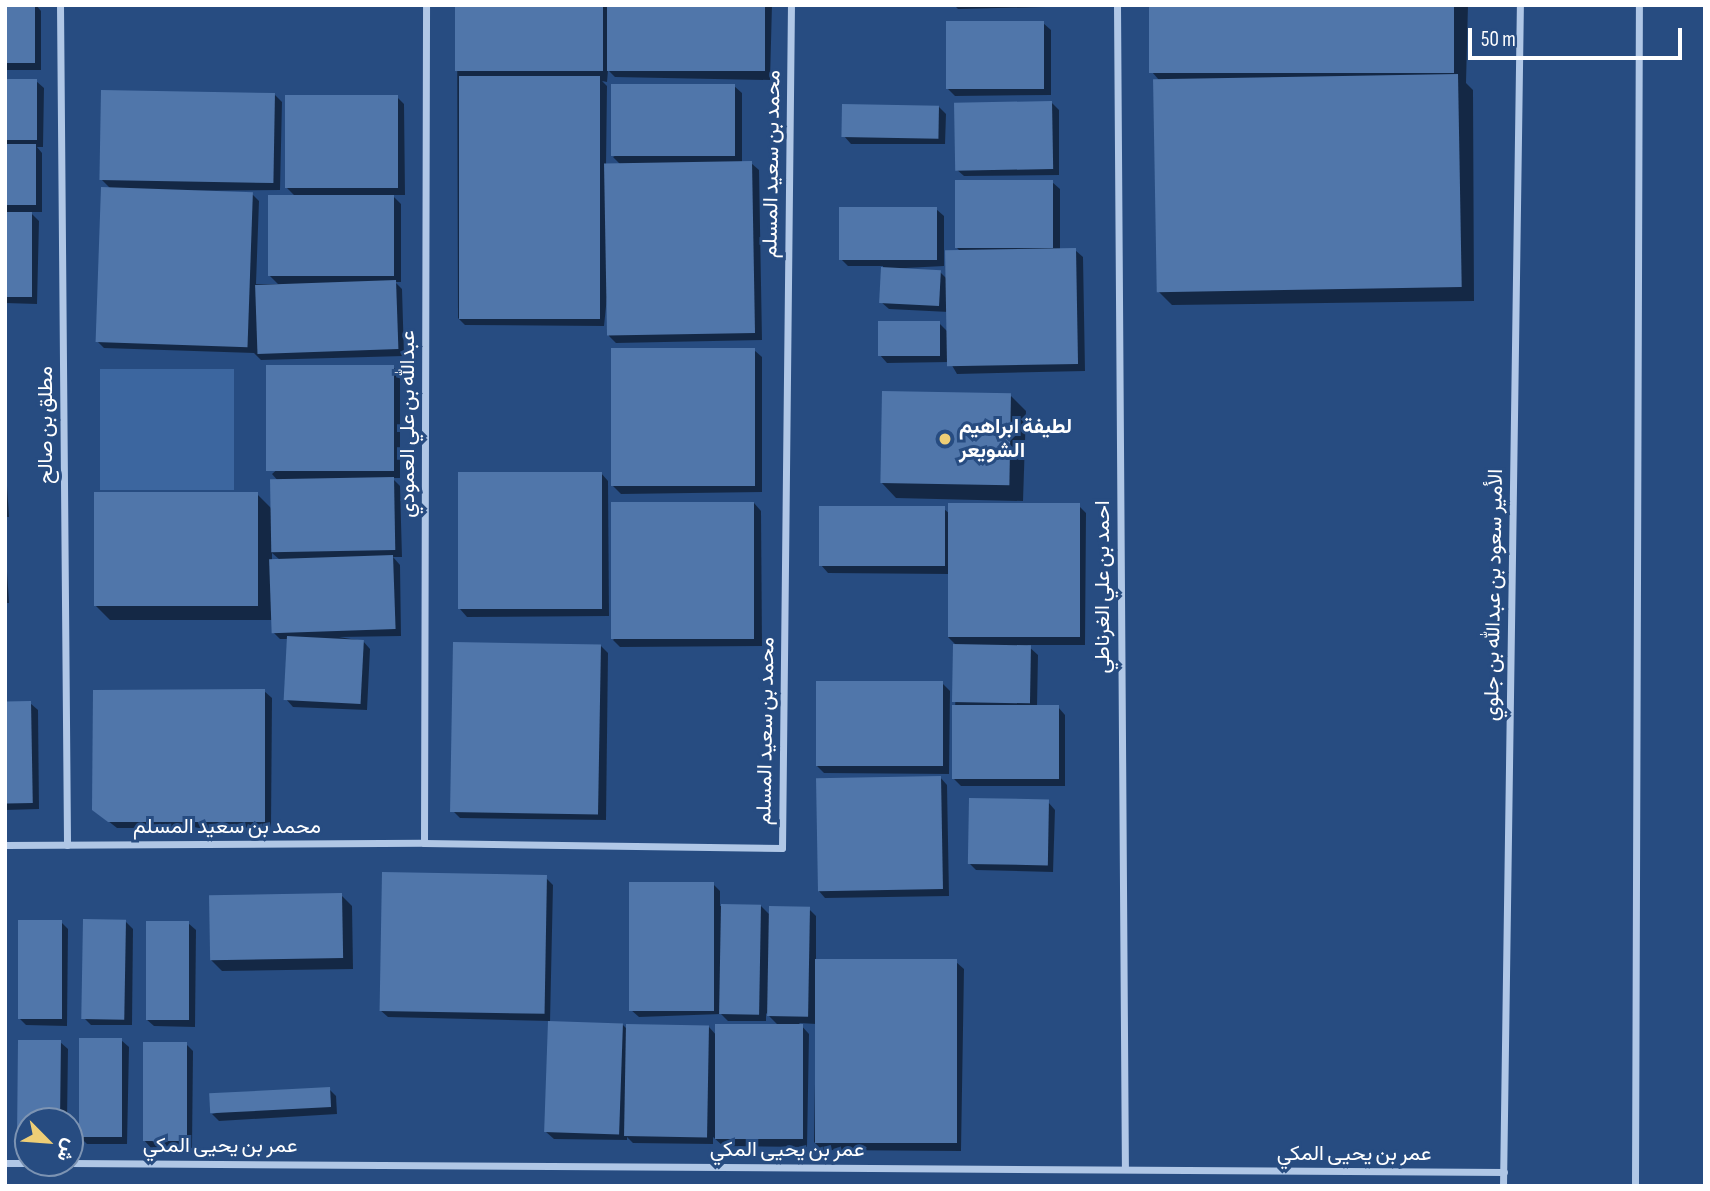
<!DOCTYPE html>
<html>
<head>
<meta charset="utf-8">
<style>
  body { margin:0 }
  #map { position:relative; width:1710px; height:1191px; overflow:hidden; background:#274c81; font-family:"Sofia Sans Condensed",Vazirmatn,sans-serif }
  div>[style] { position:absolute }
  .green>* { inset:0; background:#3c669f; transform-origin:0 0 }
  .shadow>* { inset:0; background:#0007 }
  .building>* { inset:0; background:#5076aa; transform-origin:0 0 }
  .street>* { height:7px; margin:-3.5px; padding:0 3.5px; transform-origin:3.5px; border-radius:3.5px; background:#b0c7e6 }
  .dots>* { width:19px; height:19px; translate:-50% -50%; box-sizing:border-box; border:4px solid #274c81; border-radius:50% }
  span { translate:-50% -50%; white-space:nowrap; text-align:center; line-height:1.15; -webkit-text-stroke:6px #274c81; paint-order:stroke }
  .street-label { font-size:21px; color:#fff }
  .poi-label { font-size:21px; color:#fff; font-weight:700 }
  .left { translate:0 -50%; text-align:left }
  .frame { position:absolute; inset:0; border:7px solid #fff; pointer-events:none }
  .north { position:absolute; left:14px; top:1107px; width:70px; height:70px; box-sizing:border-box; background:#274c81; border:2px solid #7d94b3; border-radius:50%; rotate:115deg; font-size:19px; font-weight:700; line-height:28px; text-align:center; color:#fff }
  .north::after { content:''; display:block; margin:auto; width:24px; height:32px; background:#eece76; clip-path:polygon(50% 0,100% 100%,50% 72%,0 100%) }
  .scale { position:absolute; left:1468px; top:28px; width:214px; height:32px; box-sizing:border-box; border:4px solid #fff; border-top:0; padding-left:9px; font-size:21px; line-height:24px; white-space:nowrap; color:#fff; -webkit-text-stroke:5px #274c81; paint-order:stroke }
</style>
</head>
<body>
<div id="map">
  <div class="green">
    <i style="left:100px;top:369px;width:134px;height:121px"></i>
  </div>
  <div class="shadow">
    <i style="clip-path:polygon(5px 5px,36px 5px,41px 11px,41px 70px,5px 70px)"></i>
    <i style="clip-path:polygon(457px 5px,772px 5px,770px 80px,615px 77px,608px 70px,607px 82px,602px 81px,607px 86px,606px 167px,622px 166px,613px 157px,734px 86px,742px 93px,742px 163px,751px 163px,759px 170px,762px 340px,616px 343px,609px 336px,608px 287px,604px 326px,465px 325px,458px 318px)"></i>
    <i style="clip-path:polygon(954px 5px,1086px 5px,1086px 6px,958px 9px)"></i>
    <i style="clip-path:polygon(1151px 5px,1468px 5px,1466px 83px,1473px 90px,1474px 301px,1172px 305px,1157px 290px,1159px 80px,1152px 72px)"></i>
    <i style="clip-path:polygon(1043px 23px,1051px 30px,1051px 95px,955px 96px,948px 89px)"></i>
    <i style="clip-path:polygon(5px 81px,36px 81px,44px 88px,43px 147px,37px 147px,42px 153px,42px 212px,30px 212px,39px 221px,37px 304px,5px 303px)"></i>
    <i style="clip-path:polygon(274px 94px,282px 102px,280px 190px,161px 191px,252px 194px,259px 201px,256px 284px,278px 284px,269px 275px,296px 197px,287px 188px,397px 97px,404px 104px,405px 195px,392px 195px,401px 204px,401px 282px,395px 282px,402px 289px,404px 356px,261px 360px,254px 353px,104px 348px,97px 341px,111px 189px,101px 179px)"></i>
    <i style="clip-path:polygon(1052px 103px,1059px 110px,1059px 175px,964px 176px,956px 169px)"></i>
    <i style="clip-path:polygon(938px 106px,946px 114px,945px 144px,851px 144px,844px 136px)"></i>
    <i style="clip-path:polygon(1052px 182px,1060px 189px,1060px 250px,1075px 250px,1083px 257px,1085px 371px,957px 374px,950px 362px,887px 363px,880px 355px,939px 323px,949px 333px,949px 312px,889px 309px,881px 302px,883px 266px,848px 266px,841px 259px,936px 209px,944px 216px,944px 266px,886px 269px,940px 272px,948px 280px,962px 253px,957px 248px)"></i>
    <i style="clip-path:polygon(754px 350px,762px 357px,762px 492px,621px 494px,613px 486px)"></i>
    <i style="clip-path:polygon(evenodd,393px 367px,400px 374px,400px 478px,392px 478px,400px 486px,402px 557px,393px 557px,400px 565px,401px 636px,339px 637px,363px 641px,370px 649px,367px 710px,293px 707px,286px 699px,289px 639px,280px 639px,273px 632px,272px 620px,110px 620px,95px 605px,257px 494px,272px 509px,279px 482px,272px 474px,393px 367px,272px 553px,280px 560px,272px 560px,272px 553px)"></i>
    <i style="clip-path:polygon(1011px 396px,1026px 411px,1023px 501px,896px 498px,881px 482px)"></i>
    <i style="clip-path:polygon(5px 455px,9px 517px,5px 517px)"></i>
    <i style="clip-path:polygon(601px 473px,608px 481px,609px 616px,467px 617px,460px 609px)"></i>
    <i style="clip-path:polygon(754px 503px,761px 511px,762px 646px,620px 647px,613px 640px)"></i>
    <i style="clip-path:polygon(1079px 506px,1086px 513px,1085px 645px,1027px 645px,1038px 655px,1037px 707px,1058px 707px,1065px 715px,1065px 786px,961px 786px,953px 778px,957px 646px,948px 637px,949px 574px,828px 573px,821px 565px,944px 509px,950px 514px)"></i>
    <i style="clip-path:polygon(5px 541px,9px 603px,5px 603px)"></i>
    <i style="clip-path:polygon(601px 646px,608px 653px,606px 820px,460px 818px,453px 811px)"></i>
    <i style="clip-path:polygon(942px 683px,950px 691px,949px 774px,824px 773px,817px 766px)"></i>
    <i style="clip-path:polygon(264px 691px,272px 698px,271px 828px,117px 828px,94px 810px)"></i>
    <i style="clip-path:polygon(5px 703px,30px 703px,38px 710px,39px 809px,5px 810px)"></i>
    <i style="clip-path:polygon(940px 777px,947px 785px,949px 896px,825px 898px,818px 890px)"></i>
    <i style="clip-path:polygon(1048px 802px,1055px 810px,1053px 872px,976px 870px,969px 863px)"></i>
    <i style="clip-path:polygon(546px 878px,553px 885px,550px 1023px,622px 1024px,628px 1030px,709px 1027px,717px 1036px,779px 1026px,766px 1013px,766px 1021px,728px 1021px,721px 1014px,639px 1017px,631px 1010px,713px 884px,720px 891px,720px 906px,761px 906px,771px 916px,809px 909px,816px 916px,816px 960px,956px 962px,964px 969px,961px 1151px,822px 1150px,814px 1142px,816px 1024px,799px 1023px,809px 1034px,807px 1147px,723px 1146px,713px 1137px,713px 1144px,633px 1143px,627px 1137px,627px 1140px,554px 1139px,546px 1132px,549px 1021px,388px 1017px,380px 1010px)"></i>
    <i style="clip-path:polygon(341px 895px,352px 906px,353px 969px,222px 971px,211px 960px)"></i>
    <i style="clip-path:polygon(125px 921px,133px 929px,132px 1025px,91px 1025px,84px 1018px)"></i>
    <i style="clip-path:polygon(61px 922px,68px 929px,67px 1026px,26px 1025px,19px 1018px)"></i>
    <i style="clip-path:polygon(188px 923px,196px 930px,195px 1027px,154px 1026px,146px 1019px)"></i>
    <i style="clip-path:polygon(5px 927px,6px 928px,5px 1023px)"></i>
    <i style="clip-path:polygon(121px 1040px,129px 1047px,127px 1144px,87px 1144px,79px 1136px)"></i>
    <i style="clip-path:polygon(60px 1042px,68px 1049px,67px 1121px,28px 1121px,26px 1146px,18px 1138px)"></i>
    <i style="clip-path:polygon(186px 1044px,193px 1051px,192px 1148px,151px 1148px,144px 1140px)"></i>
    <i style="clip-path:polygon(329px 1089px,336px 1096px,337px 1114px,219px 1121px,212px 1114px)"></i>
  </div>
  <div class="building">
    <i style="left:5px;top:5px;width:30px;height:58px"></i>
    <i style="left:455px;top:5px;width:148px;height:66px"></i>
    <i style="left:607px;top:5px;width:158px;height:66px"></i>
    <i style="left:1149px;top:5px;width:305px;height:68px"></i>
    <i style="left:1044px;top:21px;width:68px;height:98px;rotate:90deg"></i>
    <i style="left:1458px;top:74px;width:213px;height:305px;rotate:89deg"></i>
    <i style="left:459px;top:76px;width:141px;height:243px"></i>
    <i style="left:5px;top:79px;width:32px;height:61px"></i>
    <i style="left:735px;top:84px;width:72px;height:124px;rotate:90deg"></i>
    <i style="left:101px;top:90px;width:174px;height:90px;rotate:1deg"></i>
    <i style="left:398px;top:95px;width:93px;height:113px;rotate:90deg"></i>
    <i style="left:1052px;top:101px;width:68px;height:98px;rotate:89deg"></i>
    <i style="left:842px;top:104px;width:97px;height:33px;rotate:1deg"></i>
    <i style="left:5px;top:144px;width:31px;height:61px"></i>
    <i style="left:752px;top:161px;width:172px;height:148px;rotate:89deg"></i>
    <i style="left:1053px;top:180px;width:68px;height:98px;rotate:90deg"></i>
    <i style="left:101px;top:187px;width:152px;height:155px;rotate:2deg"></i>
    <i style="left:268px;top:195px;width:126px;height:81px"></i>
    <i style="left:839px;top:207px;width:98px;height:53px"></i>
    <i style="left:5px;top:212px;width:27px;height:85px"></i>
    <i style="left:1076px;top:248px;width:116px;height:131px;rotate:89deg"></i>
    <i style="left:881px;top:267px;width:60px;height:36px;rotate:3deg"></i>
    <i style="left:396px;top:280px;width:69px;height:141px;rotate:88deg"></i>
    <i style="left:940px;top:321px;width:35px;height:62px;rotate:90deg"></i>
    <i style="left:755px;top:348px;width:138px;height:144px;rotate:90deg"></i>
    <i style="left:394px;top:365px;width:106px;height:128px;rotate:90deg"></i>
    <i style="left:882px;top:391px;width:129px;height:92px;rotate:1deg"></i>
    <i style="left:602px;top:472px;width:137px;height:144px;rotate:90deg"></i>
    <i style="left:394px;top:477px;width:73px;height:124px;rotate:89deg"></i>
    <i style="left:94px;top:492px;width:164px;height:114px"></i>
    <i style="left:754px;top:502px;width:137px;height:143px;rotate:90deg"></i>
    <i style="left:948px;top:503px;width:132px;height:134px"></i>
    <i style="left:819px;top:506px;width:126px;height:60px"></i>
    <i style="left:393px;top:555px;width:74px;height:124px;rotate:88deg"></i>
    <i style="left:287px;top:636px;width:77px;height:64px;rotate:3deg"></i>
    <i style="left:453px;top:642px;width:148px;height:170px;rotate:1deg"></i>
    <i style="left:953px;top:644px;width:78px;height:58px;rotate:1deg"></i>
    <i style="left:816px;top:681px;width:127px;height:85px"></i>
    <i style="clip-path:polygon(265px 689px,265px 822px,108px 822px,92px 810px,93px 690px)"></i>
    <i style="left:31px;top:701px;width:102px;height:26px;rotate:89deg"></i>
    <i style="left:952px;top:705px;width:107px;height:74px"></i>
    <i style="left:941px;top:776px;width:113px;height:125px;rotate:89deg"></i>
    <i style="left:969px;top:798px;width:80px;height:66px;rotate:1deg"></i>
    <i style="left:382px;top:872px;width:165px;height:139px;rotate:1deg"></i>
    <i style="left:629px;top:882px;width:85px;height:129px"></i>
    <i style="left:342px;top:893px;width:65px;height:133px;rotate:89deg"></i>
    <i style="left:721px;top:904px;width:40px;height:110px;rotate:1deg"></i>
    <i style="left:769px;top:906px;width:41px;height:110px;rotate:1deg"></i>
    <i style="left:83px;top:919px;width:43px;height:100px;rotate:1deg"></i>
    <i style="left:18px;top:920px;width:44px;height:99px"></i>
    <i style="left:146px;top:921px;width:43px;height:99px"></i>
    <i style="left:815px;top:959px;width:142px;height:184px"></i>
    <i style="left:548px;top:1021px;width:75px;height:111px;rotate:2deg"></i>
    <i style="left:626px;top:1024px;width:83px;height:112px;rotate:1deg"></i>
    <i style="left:715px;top:1024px;width:88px;height:115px"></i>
    <i style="left:79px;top:1038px;width:43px;height:99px"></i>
    <i style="clip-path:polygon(18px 1040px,61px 1040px,60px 1121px,28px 1121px,28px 1139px,17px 1139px)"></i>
    <i style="left:143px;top:1042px;width:44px;height:99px"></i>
    <i style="left:330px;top:1087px;width:20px;height:121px;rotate:87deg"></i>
  </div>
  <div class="street">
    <i style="left:60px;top:5px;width:840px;rotate:89.52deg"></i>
    <i style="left:1117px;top:5px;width:1164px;rotate:89.61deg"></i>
    <i style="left:424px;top:843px;width:838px;rotate:-89.86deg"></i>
    <i style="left:5px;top:845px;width:419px;rotate:-0.3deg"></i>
    <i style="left:424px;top:843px;width:358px;rotate:0.8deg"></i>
    <i style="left:782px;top:848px;width:843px;rotate:-89.39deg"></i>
    <i style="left:5px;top:1163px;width:23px"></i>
    <i style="left:70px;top:1163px;width:1434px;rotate:0.36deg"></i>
    <i style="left:1503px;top:1186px;width:1181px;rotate:-89.18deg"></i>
    <i style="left:1635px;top:1186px;width:1181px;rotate:-89.81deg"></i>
  </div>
  <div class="dots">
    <i style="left:945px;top:439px;background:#eece76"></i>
  </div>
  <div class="street-label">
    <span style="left:772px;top:164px;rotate:-89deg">محمد بن سعيد المسلم</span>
    <span style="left:408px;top:424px;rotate:-90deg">عبدالله بن علي العمودي</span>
    <span style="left:46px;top:425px;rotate:-90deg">مطلق بن صالح</span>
    <span style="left:1103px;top:587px;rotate:-90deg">احمد بن علي الغرناطي</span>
    <span style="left:1494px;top:595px;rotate:-89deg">الأمير سعود بن عبدالله بن جلوي</span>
    <span style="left:766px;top:731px;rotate:-89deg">محمد بن سعيد المسلم</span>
    <span style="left:227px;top:827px">محمد بن سعيد المسلم</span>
    <span style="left:220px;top:1146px">عمر بن يحيى المكي</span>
    <span style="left:787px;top:1150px">عمر بن يحيى المكي</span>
    <span style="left:1354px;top:1154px">عمر بن يحيى المكي</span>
  </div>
  <div class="poi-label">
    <span class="left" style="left:959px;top:439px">لطيفة ابراهيم<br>الشويعر</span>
  </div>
  <div class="frame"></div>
  <div class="north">ش</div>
  <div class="scale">50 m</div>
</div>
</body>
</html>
